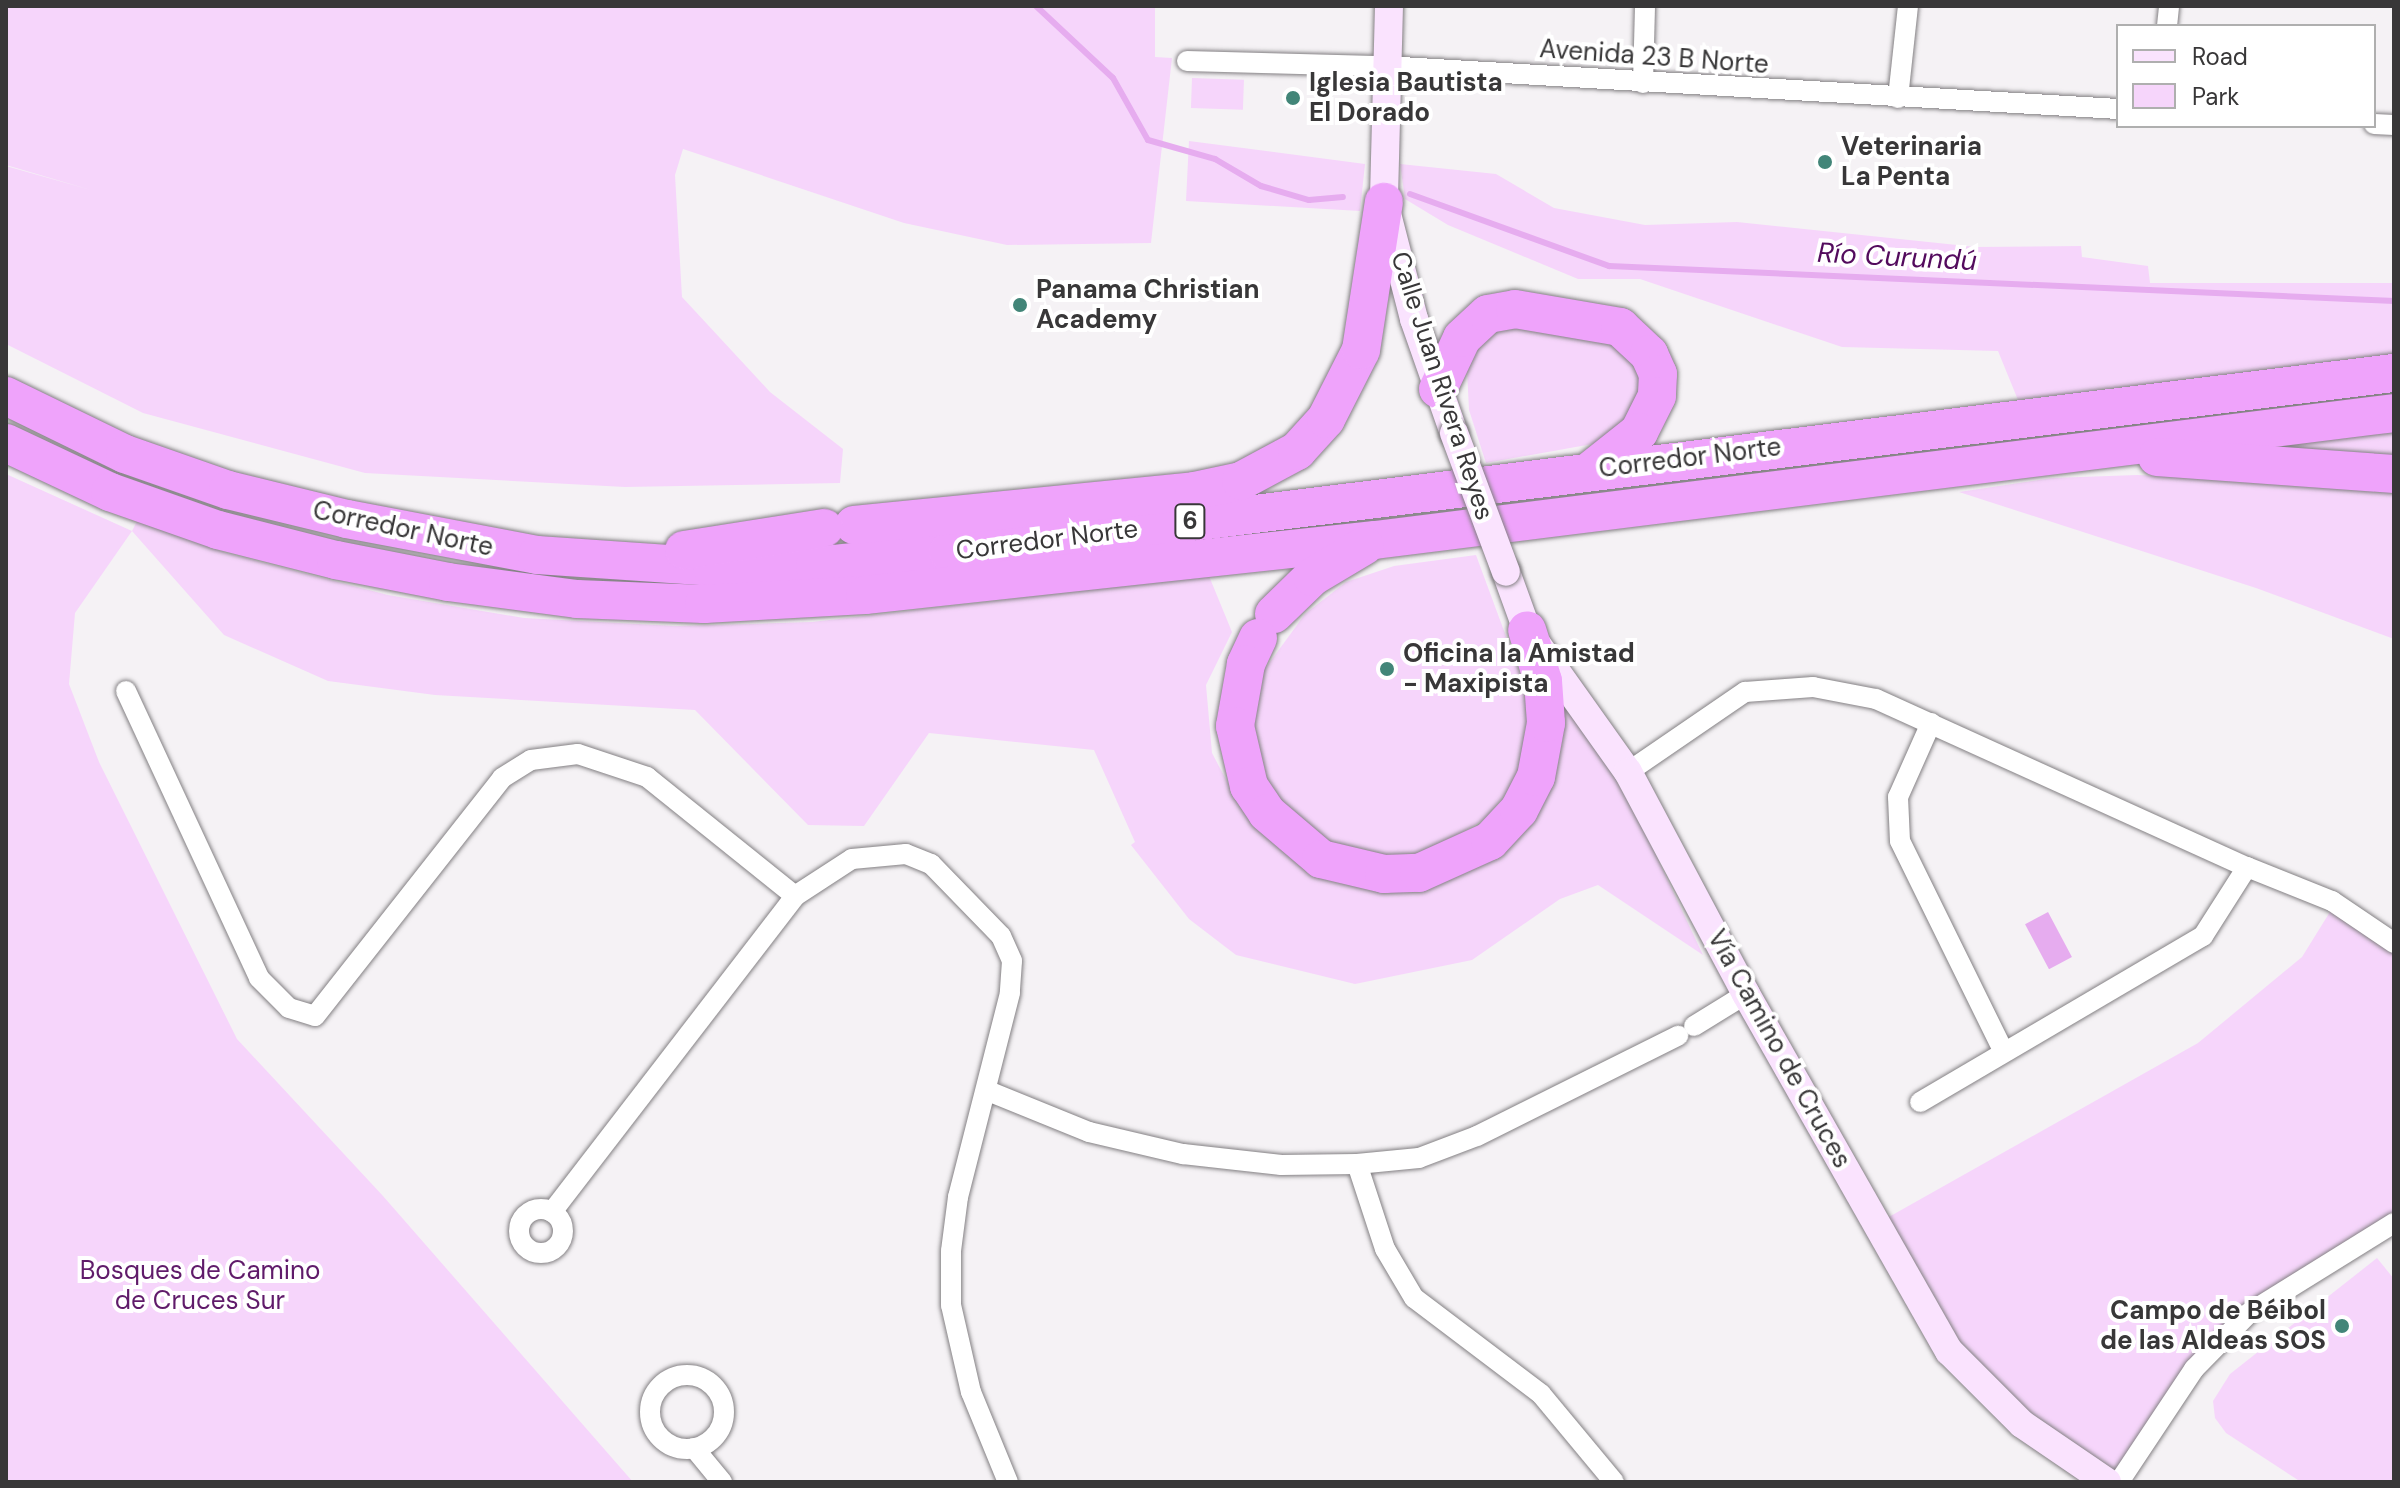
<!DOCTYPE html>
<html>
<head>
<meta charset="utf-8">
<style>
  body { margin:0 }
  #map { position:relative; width:2400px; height:1488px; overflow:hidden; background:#f5f2f5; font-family:"DM Sans",sans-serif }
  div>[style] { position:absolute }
  .green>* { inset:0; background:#f6d5fb; transform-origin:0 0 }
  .water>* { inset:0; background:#e6acef; transform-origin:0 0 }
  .stream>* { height:6px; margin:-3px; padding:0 3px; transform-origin:3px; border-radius:3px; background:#e6acef }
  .roads { filter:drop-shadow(0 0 2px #838083) drop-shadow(0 0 2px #838083) }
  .street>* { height:20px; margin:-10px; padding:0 10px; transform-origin:10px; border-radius:10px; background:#fff }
  .street>.ring { margin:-10px; padding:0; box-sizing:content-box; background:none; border:20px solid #fff; border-radius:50% }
  .secondary>* { height:28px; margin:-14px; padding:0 14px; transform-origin:14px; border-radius:14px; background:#fae3fe }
  .highway>* { height:38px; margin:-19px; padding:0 19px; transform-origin:19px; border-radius:19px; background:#efa3fb }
  .bridges { filter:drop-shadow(0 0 2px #838083) drop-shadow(0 0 2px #838083) }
  .secondary-bridge>* { height:28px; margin:-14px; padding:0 14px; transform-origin:14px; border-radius:14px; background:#fae3fe }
  .dots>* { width:22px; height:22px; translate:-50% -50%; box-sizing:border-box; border:4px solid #fff; border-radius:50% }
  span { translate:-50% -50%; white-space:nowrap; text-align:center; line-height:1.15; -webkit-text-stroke:8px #fff; paint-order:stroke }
  .shield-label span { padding:2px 6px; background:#fff; border:2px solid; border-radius:6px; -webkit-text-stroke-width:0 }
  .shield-label { font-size:24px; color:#383738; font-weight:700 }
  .street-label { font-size:26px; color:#383738 }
  .poi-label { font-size:26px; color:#383738; font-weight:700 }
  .left { translate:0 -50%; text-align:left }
  .right { translate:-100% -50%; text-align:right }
  .park-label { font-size:26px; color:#601b6a }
  .water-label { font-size:28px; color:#530b5d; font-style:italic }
  .frame { position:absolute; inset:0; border:8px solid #383738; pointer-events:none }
  .legend { position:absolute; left:2116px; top:24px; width:260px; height:104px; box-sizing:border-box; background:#fff; border:2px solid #afafaf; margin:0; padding:10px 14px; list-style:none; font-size:24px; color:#383738 }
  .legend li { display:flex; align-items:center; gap:16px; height:40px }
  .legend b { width:40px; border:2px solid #afafaf }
</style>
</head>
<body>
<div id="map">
  <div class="green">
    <i style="clip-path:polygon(6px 6px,1155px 6px,1155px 57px,1172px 58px,1151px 243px,1007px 245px,904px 223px,683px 149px,675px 175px,682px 297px,770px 392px,843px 449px,840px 483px,625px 487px,365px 473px,143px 413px,6px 344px,6px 166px,91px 190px,6px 165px)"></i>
    <i style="left:1192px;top:78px;width:52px;height:30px;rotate:2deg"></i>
    <i style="clip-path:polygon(1189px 141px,1365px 164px,1360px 211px,1186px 201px)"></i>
    <i style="clip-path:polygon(1400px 164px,1496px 174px,1554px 208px,1645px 225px,1737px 222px,1976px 247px,2081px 246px,2082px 257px,2148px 266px,2150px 283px,2394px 283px,2394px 355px,2018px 400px,1998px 351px,1842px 347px,1640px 279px,1578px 279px,1448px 225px,1405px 199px)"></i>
    <i style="clip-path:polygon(1495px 326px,1594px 331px,1641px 367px,1637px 415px,1598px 443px,1486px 463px,1469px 410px,1467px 369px,1487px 331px)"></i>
    <i style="clip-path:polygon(2394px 428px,2394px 462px,2241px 447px)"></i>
    <i style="clip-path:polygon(6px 474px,132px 531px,137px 521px,226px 553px,388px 595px,524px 618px,676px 626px,812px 622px,1209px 576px,1232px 632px,1206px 685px,1212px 753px,1241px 808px,1278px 848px,1334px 873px,1390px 879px,1517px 822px,1551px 691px,1593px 739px,1643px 828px,1703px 955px,1598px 885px,1560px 899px,1472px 960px,1355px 984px,1236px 955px,1189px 919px,1131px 845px,1135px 842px,1094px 750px,929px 733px,864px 826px,808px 825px,695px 710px,435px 695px,328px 681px,224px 635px,132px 531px,75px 613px,69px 684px,99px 762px,237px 1039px,383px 1196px,633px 1482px,6px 1482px)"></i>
    <i style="clip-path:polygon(2137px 475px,2394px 486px,2394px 639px,2256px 588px,1959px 492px,2052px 478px)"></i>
    <i style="clip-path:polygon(1476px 555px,1524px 685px,1528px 726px,1517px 780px,1485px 819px,1427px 853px,1386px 858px,1331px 845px,1274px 799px,1251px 742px,1259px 677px,1305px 614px,1346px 582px,1394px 566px)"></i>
    <i style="clip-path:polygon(2333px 907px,2394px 950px,2394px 1216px,2246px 1307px,2114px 1479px,2069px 1451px,1957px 1346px,1887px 1218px,2198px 1043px,2302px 957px)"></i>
    <i style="clip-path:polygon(2377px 1258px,2394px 1279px,2394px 1482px,2301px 1482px,2226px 1433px,2215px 1418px,2213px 1401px,2230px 1374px)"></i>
  </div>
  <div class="water">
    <i style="left:2048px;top:912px;width:51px;height:26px;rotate:62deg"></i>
  </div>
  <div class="stream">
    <i style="left:1036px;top:6px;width:105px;rotate:43.1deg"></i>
    <i style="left:1113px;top:78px;width:71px;rotate:60.6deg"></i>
    <i style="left:1148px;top:140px;width:70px;rotate:15.8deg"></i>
    <i style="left:1215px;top:159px;width:53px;rotate:30.4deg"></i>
    <i style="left:1261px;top:186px;width:50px;rotate:16.3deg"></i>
    <i style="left:1309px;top:200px;width:34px;rotate:-5deg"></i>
    <i style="left:1410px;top:194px;width:212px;rotate:19.9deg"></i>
    <i style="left:1609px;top:266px;width:786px;rotate:2.55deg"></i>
  </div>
  <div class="roads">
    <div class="street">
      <i style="left:2167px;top:26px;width:20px;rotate:-84deg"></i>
      <i style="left:1187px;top:61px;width:197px;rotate:1.5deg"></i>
      <i style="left:1384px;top:66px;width:735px;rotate:3.35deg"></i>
      <i style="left:1643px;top:83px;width:77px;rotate:-88.5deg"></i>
      <i style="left:1898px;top:98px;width:93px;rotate:-83.8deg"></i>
      <i style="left:2374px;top:124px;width:20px;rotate:3deg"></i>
      <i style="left:126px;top:691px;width:316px;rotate:65.1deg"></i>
      <i style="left:259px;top:978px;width:42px;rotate:45deg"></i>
      <i style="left:289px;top:1008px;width:27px;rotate:17deg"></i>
      <i style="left:315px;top:1016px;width:303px;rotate:-51.8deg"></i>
      <i style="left:502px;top:778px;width:34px;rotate:-32deg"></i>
      <i style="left:531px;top:760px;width:47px;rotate:-7.3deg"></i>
      <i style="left:578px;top:754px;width:73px;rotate:18.4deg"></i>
      <i style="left:647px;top:777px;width:190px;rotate:38.8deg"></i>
      <i style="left:1931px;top:723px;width:81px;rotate:114deg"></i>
      <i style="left:1898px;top:797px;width:44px;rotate:87.4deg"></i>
      <i style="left:1900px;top:841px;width:235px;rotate:63.8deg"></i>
      <i style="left:1628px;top:772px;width:142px;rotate:-34.4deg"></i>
      <i style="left:1745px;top:692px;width:68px;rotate:-4.2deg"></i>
      <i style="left:1813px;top:687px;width:64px;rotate:10.8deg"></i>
      <i style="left:1876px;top:699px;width:407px;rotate:24.4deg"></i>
      <i style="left:2247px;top:867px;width:82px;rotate:122.5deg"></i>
      <i style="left:2203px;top:936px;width:328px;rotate:149.6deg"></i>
      <i style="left:2247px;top:867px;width:92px;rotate:21.8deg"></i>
      <i style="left:2332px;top:901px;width:75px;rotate:34.1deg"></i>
      <i style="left:1694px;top:1026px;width:61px;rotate:-31.6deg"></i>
      <i style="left:988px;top:1091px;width:109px;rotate:22.1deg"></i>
      <i style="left:1089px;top:1132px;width:97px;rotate:13.2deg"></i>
      <i style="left:1183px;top:1154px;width:99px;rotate:6.4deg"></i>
      <i style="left:1281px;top:1165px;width:76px;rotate:-0.8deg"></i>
      <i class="ring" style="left:519px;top:1209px;width:24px;height:24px"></i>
      <i style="left:552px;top:1212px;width:399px;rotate:-52.4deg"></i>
      <i style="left:795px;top:896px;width:68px;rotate:-33deg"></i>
      <i style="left:852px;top:859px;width:54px;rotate:-5.3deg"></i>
      <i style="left:906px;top:854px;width:27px;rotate:22deg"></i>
      <i style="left:931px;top:864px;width:100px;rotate:45.8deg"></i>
      <i style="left:1001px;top:936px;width:27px;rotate:66deg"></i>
      <i style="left:1012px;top:961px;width:32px;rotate:94deg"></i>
      <i style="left:1010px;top:993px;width:211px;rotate:104.3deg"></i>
      <i style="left:958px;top:1197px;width:54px;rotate:97.4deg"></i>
      <i style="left:951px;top:1251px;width:54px;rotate:90deg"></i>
      <i style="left:951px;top:1305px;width:89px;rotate:77.1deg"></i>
      <i style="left:971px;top:1392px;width:97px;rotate:67.7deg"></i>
      <i class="ring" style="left:650px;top:1375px;width:54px;height:54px"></i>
      <i style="left:694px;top:1448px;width:44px;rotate:50.5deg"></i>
      <i style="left:1614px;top:1482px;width:114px;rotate:-129.7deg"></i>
      <i style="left:1541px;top:1394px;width:159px;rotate:-142.9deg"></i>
      <i style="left:1414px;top:1298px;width:57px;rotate:-120.6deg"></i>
      <i style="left:1385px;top:1249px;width:89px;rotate:-108.2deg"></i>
      <i style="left:1357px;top:1164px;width:62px;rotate:-5.5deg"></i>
      <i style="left:1419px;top:1158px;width:62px;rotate:-20.8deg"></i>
      <i style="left:1477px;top:1136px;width:225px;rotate:-26.5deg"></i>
      <i style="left:2119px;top:1482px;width:136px;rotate:-56.4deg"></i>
      <i style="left:2194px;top:1369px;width:78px;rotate:-45.5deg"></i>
      <i style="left:2249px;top:1313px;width:171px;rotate:-31.8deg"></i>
    </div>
    <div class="secondary">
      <i style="left:1389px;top:6px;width:196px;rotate:91.5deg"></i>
      <i style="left:1384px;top:202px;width:121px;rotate:75.6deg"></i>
      <i style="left:1414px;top:319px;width:121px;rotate:70.7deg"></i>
      <i style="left:1506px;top:572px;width:62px;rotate:70.1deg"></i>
      <i style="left:1527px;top:630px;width:174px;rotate:54.6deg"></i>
      <i style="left:1628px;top:772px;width:251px;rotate:62deg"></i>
      <i style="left:1746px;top:994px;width:411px;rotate:60.4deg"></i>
      <i style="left:1949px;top:1351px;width:103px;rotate:45deg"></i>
      <i style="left:2022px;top:1424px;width:103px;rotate:34.3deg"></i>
    </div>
    <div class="highway">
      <i style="left:1438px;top:389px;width:56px;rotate:-64.8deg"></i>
      <i style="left:1462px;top:338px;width:35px;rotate:-43deg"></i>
      <i style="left:1488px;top:314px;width:27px;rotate:-10deg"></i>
      <i style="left:1515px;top:309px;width:107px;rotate:9.7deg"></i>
      <i style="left:1620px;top:327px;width:40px;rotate:43deg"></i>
      <i style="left:1649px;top:354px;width:22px;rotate:66deg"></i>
      <i style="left:1658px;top:374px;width:22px;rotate:93deg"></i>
      <i style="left:1657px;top:396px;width:40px;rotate:116.6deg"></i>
      <i style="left:1639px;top:432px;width:61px;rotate:141.6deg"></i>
      <i style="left:6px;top:396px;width:132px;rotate:26deg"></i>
      <i style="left:125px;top:454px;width:109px;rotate:19.3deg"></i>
      <i style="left:228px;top:490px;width:122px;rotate:13.7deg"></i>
      <i style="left:347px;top:519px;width:193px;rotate:10.7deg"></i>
      <i style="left:537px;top:555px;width:175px;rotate:3.9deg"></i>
      <i style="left:712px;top:567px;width:103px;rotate:-0.6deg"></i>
      <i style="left:815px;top:566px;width:134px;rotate:-6deg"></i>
      <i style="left:948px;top:552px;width:1457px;rotate:-7.06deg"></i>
      <i style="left:6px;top:443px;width:115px;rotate:25.2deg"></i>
      <i style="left:110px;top:492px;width:114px;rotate:19.4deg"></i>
      <i style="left:218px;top:530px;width:122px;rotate:14.3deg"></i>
      <i style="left:336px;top:560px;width:114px;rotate:11.1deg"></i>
      <i style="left:448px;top:582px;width:130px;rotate:7.5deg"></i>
      <i style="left:577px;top:599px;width:127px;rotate:2.3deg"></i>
      <i style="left:704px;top:604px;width:161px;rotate:-3.2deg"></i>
      <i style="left:865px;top:595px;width:513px;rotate:-6.16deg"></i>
      <i style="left:1375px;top:540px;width:1027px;rotate:-7.1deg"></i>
      <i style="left:2157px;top:457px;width:238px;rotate:4.1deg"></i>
      <i style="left:854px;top:525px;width:342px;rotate:-5.7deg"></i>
      <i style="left:1194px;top:491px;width:48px;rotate:-12deg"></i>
      <i style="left:1241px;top:481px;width:64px;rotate:-28.2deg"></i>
      <i style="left:1297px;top:451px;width:43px;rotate:-47.8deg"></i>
      <i style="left:1326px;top:419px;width:77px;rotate:-63.1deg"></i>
      <i style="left:1361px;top:350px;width:150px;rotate:-81.2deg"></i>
      <i style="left:684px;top:550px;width:142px;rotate:-8.9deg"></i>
      <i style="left:1274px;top:614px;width:53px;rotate:-44.2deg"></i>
      <i style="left:1312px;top:577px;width:61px;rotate:-30.8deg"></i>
      <i style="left:1258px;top:638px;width:29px;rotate:115deg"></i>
      <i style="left:1246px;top:664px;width:63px;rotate:100.1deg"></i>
      <i style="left:1235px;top:726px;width:62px;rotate:76.9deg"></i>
      <i style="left:1249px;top:786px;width:32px;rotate:56deg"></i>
      <i style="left:1267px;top:813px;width:71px;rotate:40.4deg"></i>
      <i style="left:1321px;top:859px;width:65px;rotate:13.4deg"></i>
      <i style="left:1384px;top:874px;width:35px;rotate:-2deg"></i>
      <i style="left:1419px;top:873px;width:78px;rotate:-24.3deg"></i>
      <i style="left:1490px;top:841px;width:42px;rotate:-46.9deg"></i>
      <i style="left:1519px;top:810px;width:37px;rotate:-63deg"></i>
      <i style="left:1536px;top:777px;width:55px;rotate:-79.5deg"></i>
      <i style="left:1546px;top:723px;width:42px;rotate:-94.1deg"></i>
      <i style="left:1543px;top:681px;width:53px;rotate:-107.4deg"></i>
    </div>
  </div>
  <div class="bridges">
    <div class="secondary-bridge">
      <i style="left:1454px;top:433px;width:148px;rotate:69.5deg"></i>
    </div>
  </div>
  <div class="dots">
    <i style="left:1293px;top:98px;background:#428578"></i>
    <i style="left:1825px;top:162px;background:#428578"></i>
    <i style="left:1020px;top:305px;background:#428578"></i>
    <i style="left:1387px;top:669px;background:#428578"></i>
    <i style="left:2342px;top:1326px;background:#428578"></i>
  </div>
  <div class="shield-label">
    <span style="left:1190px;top:521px">6</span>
  </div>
  <div class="street-label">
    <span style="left:1654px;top:57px;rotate:4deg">Avenida 23 B Norte</span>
    <span style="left:1442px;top:386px;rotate:72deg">Calle Juan Rivera Reyes</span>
    <span style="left:1690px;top:458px;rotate:-7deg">Corredor Norte</span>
    <span style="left:403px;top:529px;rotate:12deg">Corredor Norte</span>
    <span style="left:1047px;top:540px;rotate:-7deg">Corredor Norte</span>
    <span style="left:1779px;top:1049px;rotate:61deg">Vía Camino de Cruces</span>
  </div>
  <div class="poi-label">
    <span class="left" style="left:1309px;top:98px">Iglesia Bautista<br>El Dorado</span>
    <span class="left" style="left:1841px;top:162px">Veterinaria<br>La Penta</span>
    <span class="left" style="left:1036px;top:305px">Panama Christian<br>Academy</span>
    <span class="left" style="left:1403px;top:669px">Oficina la Amistad<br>- Maxipista</span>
    <span class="right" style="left:2326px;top:1326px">Campo de Béibol<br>de las Aldeas SOS</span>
  </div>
  <div class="park-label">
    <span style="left:200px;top:1286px">Bosques de Camino<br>de Cruces Sur</span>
  </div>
  <div class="water-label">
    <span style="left:1897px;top:257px;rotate:3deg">Río Curundú</span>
  </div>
  <div class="frame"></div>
  <ul class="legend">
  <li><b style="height:10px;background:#fae3fe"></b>Road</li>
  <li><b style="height:22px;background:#f6d5fb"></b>Park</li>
  </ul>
</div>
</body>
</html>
